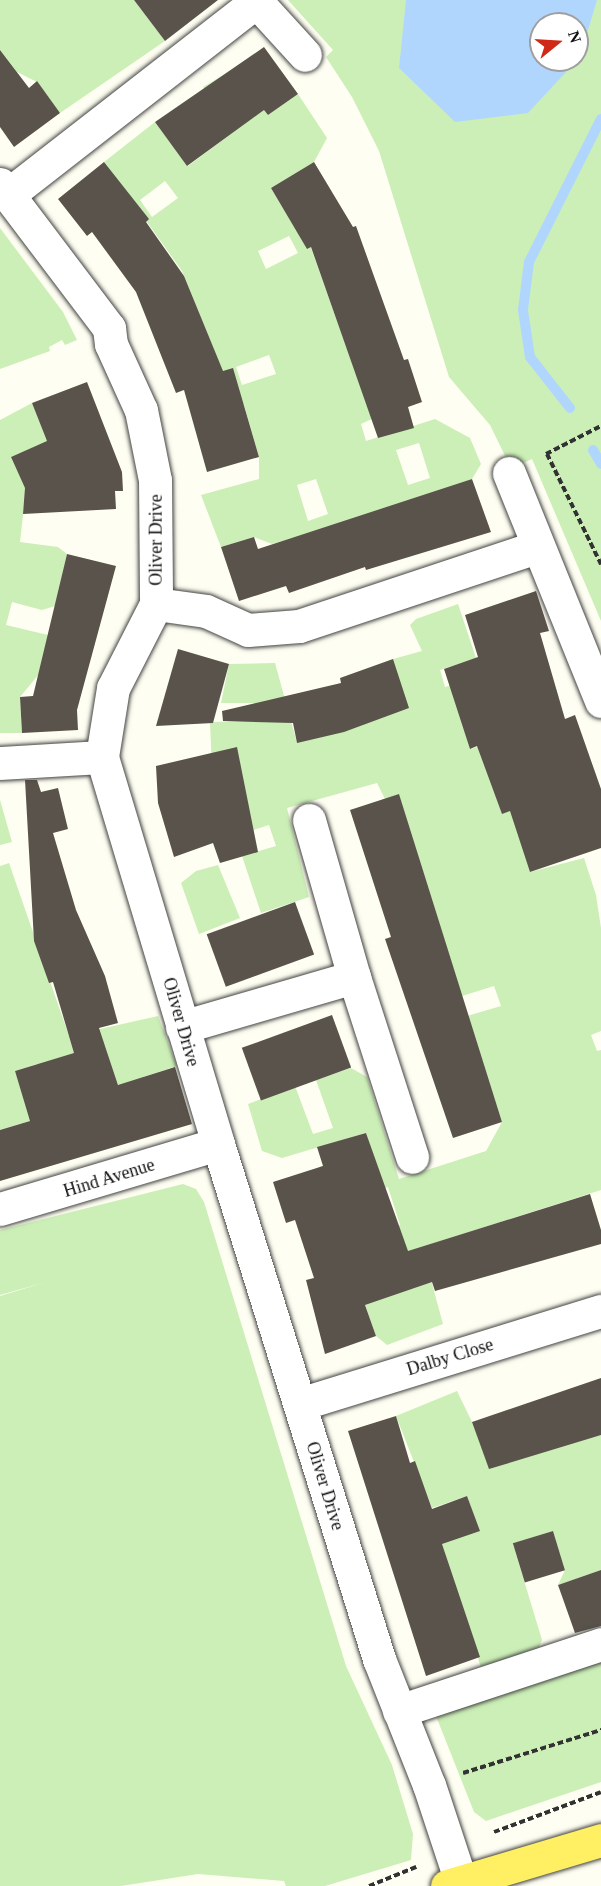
<!DOCTYPE html>
<html>
<head>
<meta charset="utf-8">
<style>
  body { margin:0 }
  #map { position:relative; width:601px; height:1886px; overflow:hidden; background:#fffef2; font-family:Georgia,serif }
  div>[style] { position:absolute }
  .green>* { inset:0; background:#ccefb7 }
  .water>* { inset:0; background:#b1d6fd }
  .stream>* { height:10px; margin:-5px; padding:0 5px; transform-origin:5px; border-radius:5px; background:#b1d6fd }
  .building>* { inset:0; background:#5a534b; transform-origin:0 0 }
  .path>* { height:4px; margin-top:-2px; transform-origin:0; background:repeating-linear-gradient(90deg,#323232 0 6px,transparent 0 9px) }
  .roads { filter:drop-shadow(0 0 2px #434343) drop-shadow(0 0 2px #434343) }
  .minor>* { height:33px; margin:-16.5px; padding:0 16.5px; transform-origin:16.5px; border-radius:16.5px; background:#fff }
  .major>* { height:33px; margin:-16.5px; padding:0 16.5px; transform-origin:16.5px; border-radius:16.5px; background:#ffef62 }
  span { translate:-50% -50%; white-space:nowrap; text-align:center; line-height:1.15; -webkit-text-stroke:6px #fff; paint-order:stroke }
  .street-label { font-size:18px; color:#101010 }
  .north { position:absolute; left:529px; top:12px; width:60px; height:60px; box-sizing:border-box; background:#fff; border:2px solid #9f9f9f; border-radius:50%; rotate:72deg; font-size:16px; font-weight:700; line-height:24px; text-align:center; color:#101010 }
  .north::after { content:''; display:block; margin:auto; width:21px; height:27px; background:#d02917; clip-path:polygon(50% 0,100% 100%,50% 72%,0 100%) }
</style>
</head>
<body>
<div id="map">
  <div class="green">
    <i style="clip-path:polygon(0 0,134px 0,165px 41px,60px 113px,37px 82px,17px 72px,0 50px)"></i>
    <i style="clip-path:polygon(evenodd,288px 0,601px 0,601px 621px,532px 459px,519px 465px,516px 458px,510px 466px,490px 425px,449px 377px,379px 151px,352px 97px,326px 57px,333px 50px,288px 0,541px 24px,577px 24px,577px 60px,541px 60px,541px 24px)"></i>
    <i style="clip-path:polygon(evenodd,235px 68px,268px 115px,298px 94px,327px 138px,314px 162px,271px 188px,299px 234px,310px 245px,372px 419px,361px 424px,366px 441px,435px 419px,470px 438px,481px 464px,472px 479px,350px 521px,272px 544px,254px 537px,221px 547px,201px 495px,259px 479px,259px 457px,244px 405px,223px 372px,182px 271px,104px 162px,155px 122px,188px 166px,235px 131px,203px 87px,235px 68px,165px 181px,178px 198px,152px 217px,140px 200px,165px 181px,235px 68px,289px 236px,298px 253px,266px 269px,258px 251px,289px 236px,235px 68px,269px 355px,276px 374px,242px 385px,236px 367px,269px 355px,235px 68px,419px 443px,430px 478px,408px 485px,396px 450px,419px 443px,235px 68px,316px 479px,328px 514px,308px 521px,297px 485px,316px 479px)"></i>
    <i style="clip-path:polygon(0 228px,63px 312px,77px 340px,65px 345px,62px 340px,49px 347px,50px 351px,0 369px)"></i>
    <i style="clip-path:polygon(32px 403px,50px 447px,41px 444px,11px 457px,19px 474px,48px 461px,61px 510px,24px 506px,20px 542px,58px 547px,67px 554px,55px 606px,42px 610px,12px 602px,6px 625px,48px 635px,39px 674px,20px 697px,22px 733px,0 733px,0 420px)"></i>
    <i style="clip-path:polygon(458px 604px,476px 658px,440px 670px,445px 687px,492px 672px,471px 749px,507px 736px,496px 796px,502px 813px,538px 802px,530px 872px,584px 858px,596px 895px,601px 928px,601px 1031px,591px 1035px,597px 1051px,601px 1050px,601px 1190px,422px 1247px,443px 1324px,387px 1345px,376px 1336px,364px 1302px,414px 1288px,365px 1237px,400px 1225px,388px 1187px,332px 1208px,319px 1167px,372px 1152px,366px 1133px,282px 1158px,262px 1151px,248px 1104px,295px 1086px,313px 1134px,333px 1128px,316px 1080px,351px 1068px,367px 1077px,399px 1179px,486px 1151px,502px 1122px,467px 1016px,501px 1006px,494px 986px,462px 996px,399px 795px,385px 799px,377px 783px,287px 808px,309px 897px,261px 913px,242px 856px,276px 846px,269px 825px,225px 839px,212px 770px,210px 722px,253px 721px,254px 703px,221px 703px,229px 664px,275px 663px,297px 743px,393px 659px,422px 651px,410px 625px,416px 619px)"></i>
    <i style="clip-path:polygon(0 800px,12px 842px,0 845px)"></i>
    <i style="clip-path:polygon(9px 863px,69px 1036px,158px 1016px,177px 1066px,143px 1077px,150px 1100px,131px 1106px,117px 1082px,105px 1046px,79px 1055px,49px 1102px,37px 1064px,15px 1071px,33px 1120px,0 1130px,0 866px)"></i>
    <i style="clip-path:polygon(218px 865px,240px 918px,199px 934px,181px 883px,196px 871px)"></i>
    <i style="clip-path:polygon(183px 1184px,196px 1189px,204px 1202px,346px 1666px,392px 1765px,413px 1834px,411px 1860px,325px 1886px,286px 1886px,284px 1881px,198px 1874px,121px 1886px,0 1886px,0 1296px,46px 1282px,0 1295px,0 1230px)"></i>
    <i style="clip-path:polygon(457px 1391px,472px 1422px,541px 1451px,601px 1435px,601px 1570px,558px 1585px,565px 1570px,553px 1531px,513px 1544px,542px 1640px,536px 1654px,483px 1674px,441px 1541px,479px 1531px,467px 1496px,432px 1508px,396px 1416px)"></i>
    <i style="clip-path:polygon(601px 1659px,601px 1782px,486px 1821px,474px 1812px,434px 1711px)"></i>
  </div>
  <div class="water">
    <i style="clip-path:polygon(evenodd,406px 0,597px 0,580px 57px,528px 113px,455px 122px,399px 68px,406px 0,541px 24px,577px 24px,577px 60px,541px 60px,541px 24px)"></i>
  </div>
  <div class="stream">
    <i style="left:570px;top:408px;width:65px;rotate:-128.1deg"></i>
    <i style="left:530px;top:357px;width:48px;rotate:-98.5deg"></i>
    <i style="left:523px;top:310px;width:48px;rotate:-82.9deg"></i>
    <i style="left:529px;top:262px;width:160px;rotate:-63.3deg"></i>
    <i style="left:593px;top:450px;width:16px;rotate:60deg"></i>
  </div>
  <div class="building">
    <i style="clip-path:polygon(134px 0,218px 0,165px 41px)"></i>
    <i style="clip-path:polygon(264px 47px,298px 94px,268px 115px,264px 110px,187px 166px,155px 122px)"></i>
    <i style="clip-path:polygon(0 50px,29px 88px,37px 81px,60px 113px,14px 147px,0 127px)"></i>
    <i style="clip-path:polygon(104px 162px,149px 219px,146px 222px,184px 276px,223px 371px,233px 368px,259px 457px,207px 472px,184px 390px,176px 393px,136px 292px,92px 232px,87px 236px,58px 199px)"></i>
    <i style="clip-path:polygon(314px 162px,353px 227px,356px 226px,404px 360px,408px 359px,422px 402px,408px 407px,414px 428px,378px 438px,311px 247px,307px 249px,271px 188px)"></i>
    <i style="clip-path:polygon(87px 382px,122px 472px,123px 491px,115px 491px,116px 509px,23px 514px,25px 488px,11px 457px,47px 441px,32px 403px)"></i>
    <i style="clip-path:polygon(472px 479px,491px 532px,366px 570px,365px 567px,289px 593px,286px 586px,239px 601px,221px 547px,254px 537px,258px 549px)"></i>
    <i style="clip-path:polygon(67px 554px,116px 566px,77px 710px,78px 730px,22px 733px,20px 697px,33px 696px)"></i>
    <i style="clip-path:polygon(536px 591px,549px 631px,540px 633px,565px 719px,575px 715px,601px 789px,601px 848px,530px 872px,510px 811px,502px 814px,477px 746px,470px 749px,444px 669px,478px 657px,465px 615px)"></i>
    <i style="clip-path:polygon(178px 649px,229px 664px,213px 723px,156px 726px)"></i>
    <i style="clip-path:polygon(393px 659px,409px 708px,344px 732px,297px 743px,293px 723px,223px 721px,222px 711px,341px 683px,340px 678px)"></i>
    <i style="clip-path:polygon(237px 747px,258px 852px,220px 863px,213px 843px,174px 857px,158px 803px,156px 766px)"></i>
    <i style="clip-path:polygon(25px 780px,37px 780px,41px 792px,58px 788px,68px 829px,53px 833px,76px 910px,105px 976px,118px 1023px,99px 1028px,118px 1085px,175px 1067px,192px 1124px,0 1181px,0 1130px,30px 1121px,15px 1071px,74px 1053px,53px 982px,49px 983px,34px 941px)"></i>
    <i style="clip-path:polygon(399px 794px,502px 1122px,453px 1138px,385px 939px,391px 937px,350px 810px)"></i>
    <i style="left:295px;top:902px;width:56px;height:94px;rotate:70deg"></i>
    <i style="left:332px;top:1015px;width:56px;height:96px;rotate:70deg"></i>
    <i style="clip-path:polygon(366px 1133px,408px 1251px,590px 1194px,601px 1230px,601px 1244px,435px 1291px,432px 1282px,365px 1305px,376px 1336px,325px 1354px,306px 1280px,314px 1278px,295px 1220px,286px 1223px,273px 1182px,323px 1166px,317px 1147px)"></i>
    <i style="clip-path:polygon(601px 1378px,601px 1435px,489px 1469px,472px 1422px)"></i>
    <i style="clip-path:polygon(396px 1416px,410px 1463px,415px 1461px,432px 1509px,467px 1496px,480px 1531px,442px 1544px,480px 1657px,426px 1676px,348px 1431px)"></i>
    <i style="left:553px;top:1531px;width:41px;height:42px;rotate:73deg"></i>
    <i style="clip-path:polygon(601px 1570px,601px 1626px,575px 1633px,558px 1585px)"></i>
  </div>
  <div class="path">
    <i style="left:546px;top:454px;width:62px;rotate:-27deg"></i>
    <i style="left:547px;top:454px;width:123px;rotate:63.9deg"></i>
    <i style="left:463px;top:1773px;width:145px;rotate:-17.3deg"></i>
    <i style="left:494px;top:1832px;width:114px;rotate:-20.5deg"></i>
    <i style="left:369px;top:1886px;width:51px;rotate:-22deg"></i>
  </div>
  <div class="roads">
    <div class="minor">
      <i style="left:255px;top:0;width:74px;rotate:47.7deg"></i>
      <i style="left:0;top:184px;width:181px;rotate:52.9deg"></i>
      <i style="left:109px;top:328px;width:16px;rotate:83deg"></i>
      <i style="left:111px;top:344px;width:72px;rotate:65.6deg"></i>
      <i style="left:141px;top:410px;width:71px;rotate:78.7deg"></i>
      <i style="left:155px;top:480px;width:124px;rotate:89.5deg"></i>
      <i style="left:156px;top:604px;width:94px;rotate:117.1deg"></i>
      <i style="left:113px;top:688px;width:70px;rotate:99.1deg"></i>
      <i style="left:102px;top:757px;width:404px;rotate:73.3deg"></i>
      <i style="left:218px;top:1144px;width:540px;rotate:72.64deg"></i>
      <i style="left:379px;top:1659px;width:136px;rotate:68.4deg"></i>
      <i style="left:429px;top:1785px;width:102px;rotate:71.7deg"></i>
      <i style="left:9px;top:194px;width:313px;rotate:-37.9deg"></i>
      <i style="left:509px;top:473px;width:246px;rotate:68deg"></i>
      <i style="left:156px;top:604px;width:50px;rotate:8deg"></i>
      <i style="left:206px;top:611px;width:46px;rotate:24.3deg"></i>
      <i style="left:248px;top:630px;width:51px;rotate:-4.5deg"></i>
      <i style="left:299px;top:626px;width:250px;rotate:-18.4deg"></i>
      <i style="left:0;top:763px;width:102px;rotate:-3.4deg"></i>
      <i style="left:309px;top:820px;width:163px;rotate:74deg"></i>
      <i style="left:182px;top:1027px;width:179px;rotate:-16.2deg"></i>
      <i style="left:354px;top:977px;width:189px;rotate:72.1deg"></i>
      <i style="left:0;top:1209px;width:227px;rotate:-16.6deg"></i>
      <i style="left:300px;top:1404px;width:315px;rotate:-17.2deg"></i>
      <i style="left:399px;top:1711px;width:213px;rotate:-18.3deg"></i>
    </div>
    <div class="major">
      <i style="left:447px;top:1886px;width:161px;rotate:-16.6deg"></i>
    </div>
  </div>
  <div class="street-label">
    <span style="left:156px;top:540px;rotate:-90deg">Oliver Drive</span>
    <span style="left:181px;top:1022px;rotate:74deg">Oliver Drive</span>
    <span style="left:109px;top:1178px;rotate:-17deg">Hind Avenue</span>
    <span style="left:450px;top:1357px;rotate:-17deg">Dalby Close</span>
    <span style="left:325px;top:1486px;rotate:73deg">Oliver Drive</span>
  </div>
  <div class="north">N</div>
</div>
</body>
</html>
